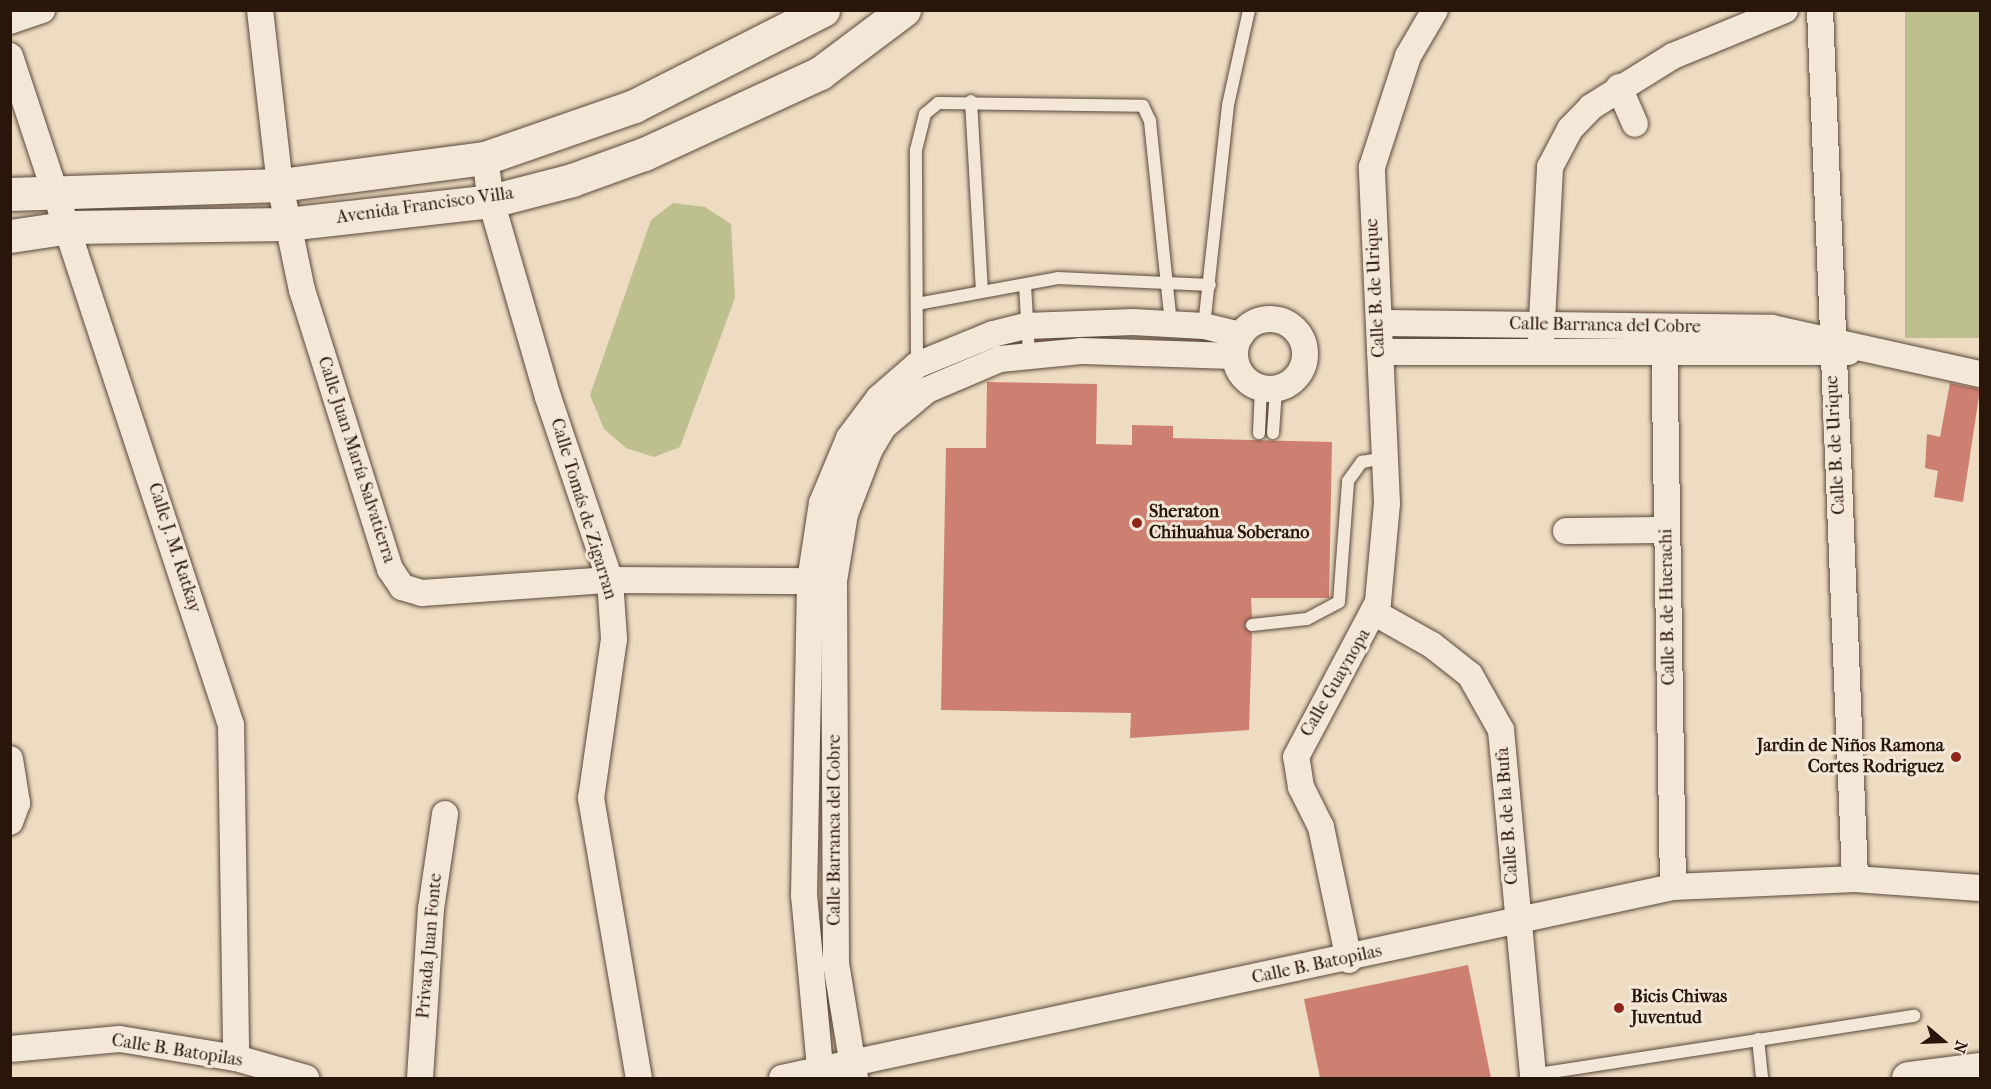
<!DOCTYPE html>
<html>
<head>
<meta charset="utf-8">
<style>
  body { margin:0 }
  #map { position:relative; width:1991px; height:1089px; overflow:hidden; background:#eddcc2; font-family:"IM FELL French Canon",serif }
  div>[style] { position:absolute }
  .green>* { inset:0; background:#bebf8f; transform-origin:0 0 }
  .building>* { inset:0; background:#cd7f72 }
  .roads { filter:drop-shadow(0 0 2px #594839) drop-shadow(0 0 2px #594839) }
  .lane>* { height:12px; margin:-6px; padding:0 6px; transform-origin:6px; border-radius:6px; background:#f3e8d7 }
  .street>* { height:26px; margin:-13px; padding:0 13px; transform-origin:13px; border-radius:13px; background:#f3e8d7 }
  .street>.ring { margin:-13px; padding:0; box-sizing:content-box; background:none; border:26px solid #f3e8d7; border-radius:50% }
  .secondary>* { height:33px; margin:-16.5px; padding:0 16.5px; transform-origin:16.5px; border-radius:16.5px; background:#f3e8d7 }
  .dots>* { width:16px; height:16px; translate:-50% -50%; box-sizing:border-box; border:3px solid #f3e8d7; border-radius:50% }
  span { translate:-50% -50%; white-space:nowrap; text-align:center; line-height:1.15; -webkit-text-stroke:6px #f3e8d7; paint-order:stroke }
  .street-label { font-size:18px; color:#28160b }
  .poi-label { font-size:18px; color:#28160b; font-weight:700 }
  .left { translate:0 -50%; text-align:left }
  .right { translate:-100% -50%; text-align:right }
  .frame { position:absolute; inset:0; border:12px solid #28160b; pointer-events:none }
  .north { position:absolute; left:1913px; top:1011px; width:60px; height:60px; -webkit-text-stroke:4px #f3e8d7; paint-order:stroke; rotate:109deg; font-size:16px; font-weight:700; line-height:24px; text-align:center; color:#28160b }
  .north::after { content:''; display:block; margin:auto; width:21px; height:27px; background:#28160b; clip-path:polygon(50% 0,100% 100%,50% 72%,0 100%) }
</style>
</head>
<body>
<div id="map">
  <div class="green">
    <i style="left:1905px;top:11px;width:75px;height:327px"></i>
    <i style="clip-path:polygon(673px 203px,705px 207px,731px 224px,735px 298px,680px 447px,654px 457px,626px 448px,604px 429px,590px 395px,651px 220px)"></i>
  </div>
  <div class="building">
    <i style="clip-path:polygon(987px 382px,1097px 384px,1096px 444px,1132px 445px,1132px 425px,1173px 426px,1173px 438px,1332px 442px,1329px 598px,1251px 598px,1252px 617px,1244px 625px,1252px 633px,1249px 730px,1130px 738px,1131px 713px,941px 710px,946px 448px,986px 448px)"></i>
    <i style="clip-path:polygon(1950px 383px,1980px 389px,1963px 502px,1934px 497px,1938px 471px,1925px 468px,1927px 434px,1940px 437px)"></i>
    <i style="clip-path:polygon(1468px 965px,1491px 1078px,1320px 1078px,1304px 999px)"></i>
  </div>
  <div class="roads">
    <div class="lane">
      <i style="left:971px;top:101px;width:190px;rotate:86.7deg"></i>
      <i style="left:1025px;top:285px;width:69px;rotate:86.7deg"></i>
      <i style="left:917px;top:304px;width:143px;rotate:-10.4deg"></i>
      <i style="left:1058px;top:278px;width:152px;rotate:2.6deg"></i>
      <i style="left:1204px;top:326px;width:222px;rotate:-83.8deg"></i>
      <i style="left:1228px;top:105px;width:97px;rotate:-77.5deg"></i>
      <i style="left:917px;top:365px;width:215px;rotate:-90.3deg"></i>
      <i style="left:916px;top:150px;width:37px;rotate:-76deg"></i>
      <i style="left:925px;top:114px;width:17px;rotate:-40deg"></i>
      <i style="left:938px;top:103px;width:205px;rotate:0.8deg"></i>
      <i style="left:1143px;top:106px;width:17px;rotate:65deg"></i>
      <i style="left:1150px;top:121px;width:204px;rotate:84.1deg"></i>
      <i style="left:1259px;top:433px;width:45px;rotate:-87.5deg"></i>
      <i style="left:1273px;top:433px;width:44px;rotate:-86.1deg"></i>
      <i style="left:1252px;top:625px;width:55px;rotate:-6.2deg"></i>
      <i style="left:1307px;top:619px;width:36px;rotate:-28deg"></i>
      <i style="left:1339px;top:602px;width:121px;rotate:-85.7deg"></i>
      <i style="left:1348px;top:481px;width:24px;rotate:-54deg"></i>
      <i style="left:1362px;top:462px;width:22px;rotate:-10deg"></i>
      <i style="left:1758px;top:1039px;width:39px;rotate:84deg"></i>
      <i style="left:1532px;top:1075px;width:387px;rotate:-8.8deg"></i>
    </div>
    <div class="street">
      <i style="left:260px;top:10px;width:176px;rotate:83.5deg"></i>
      <i style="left:280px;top:185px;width:107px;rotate:78.2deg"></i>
      <i style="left:302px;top:290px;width:293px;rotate:72.5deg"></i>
      <i style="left:390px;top:569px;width:22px;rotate:56deg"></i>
      <i style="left:402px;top:587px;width:21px;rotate:17deg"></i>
      <i style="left:422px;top:593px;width:188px;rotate:-4deg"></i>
      <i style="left:610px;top:580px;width:216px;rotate:0.3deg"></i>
      <i style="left:1820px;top:10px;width:870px;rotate:87.69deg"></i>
      <i style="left:10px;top:21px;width:34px;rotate:-19deg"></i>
      <i style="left:10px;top:56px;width:705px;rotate:71.72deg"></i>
      <i style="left:231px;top:725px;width:333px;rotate:89.1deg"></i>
      <i style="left:1619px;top:87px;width:40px;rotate:66.6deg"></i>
      <i style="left:485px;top:158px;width:43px;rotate:82.1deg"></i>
      <i style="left:491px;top:201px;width:204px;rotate:73.8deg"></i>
      <i style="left:548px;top:397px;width:193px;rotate:71.3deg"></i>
      <i style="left:610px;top:580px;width:59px;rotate:86.1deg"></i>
      <i style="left:614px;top:639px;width:161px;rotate:98.2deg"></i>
      <i style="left:591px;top:798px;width:284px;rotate:80.3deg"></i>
      <i class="ring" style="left:1235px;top:319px;width:44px;height:44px"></i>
      <i style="left:1379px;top:323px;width:393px;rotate:0.7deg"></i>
      <i style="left:1772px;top:328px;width:213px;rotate:12.5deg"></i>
      <i style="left:1664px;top:327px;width:560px;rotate:89.08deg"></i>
      <i style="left:1541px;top:340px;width:173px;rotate:-87deg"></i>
      <i style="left:1550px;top:167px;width:43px;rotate:-62.2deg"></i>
      <i style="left:1570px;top:129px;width:30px;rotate:-46deg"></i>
      <i style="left:1591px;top:107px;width:97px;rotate:-31.9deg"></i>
      <i style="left:1673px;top:56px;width:121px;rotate:-22.3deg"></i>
      <i style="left:1380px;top:352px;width:468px"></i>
      <i style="left:1566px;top:531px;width:101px;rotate:-0.6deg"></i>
      <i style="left:1375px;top:613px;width:65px;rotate:29.3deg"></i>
      <i style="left:1432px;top:645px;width:48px;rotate:38.3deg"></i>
      <i style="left:1470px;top:675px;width:63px;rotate:60.6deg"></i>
      <i style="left:1501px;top:730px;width:349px;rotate:84.7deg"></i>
      <i style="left:10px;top:759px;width:45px;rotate:81deg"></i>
      <i style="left:17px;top:803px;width:20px;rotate:110deg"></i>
      <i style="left:1349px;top:960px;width:136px;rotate:-101.9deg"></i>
      <i style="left:1321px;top:827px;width:45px;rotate:-116.6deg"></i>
      <i style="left:1301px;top:787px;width:30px;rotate:-99deg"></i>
      <i style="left:1296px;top:757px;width:175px;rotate:-62.1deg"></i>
      <i style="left:1378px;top:602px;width:99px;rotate:-84.8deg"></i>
      <i style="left:1387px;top:503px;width:336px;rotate:-92.6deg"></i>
      <i style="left:1372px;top:167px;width:117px;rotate:-72deg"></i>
      <i style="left:1408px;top:56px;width:53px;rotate:-59.6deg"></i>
      <i style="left:10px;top:1049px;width:110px;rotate:-5.2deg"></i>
      <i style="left:120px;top:1039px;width:118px;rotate:9.3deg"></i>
      <i style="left:236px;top:1058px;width:73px;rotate:15.9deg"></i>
      <i style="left:420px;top:1078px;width:169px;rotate:-86.3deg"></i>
      <i style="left:431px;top:909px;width:96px;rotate:-81.6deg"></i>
      <i style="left:782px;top:1078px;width:911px;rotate:-12.1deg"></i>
      <i style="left:1673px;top:887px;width:182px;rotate:-2.5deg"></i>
      <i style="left:1855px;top:879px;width:125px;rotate:4.1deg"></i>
      <i style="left:821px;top:1078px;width:183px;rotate:-95.3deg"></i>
      <i style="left:804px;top:896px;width:315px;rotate:-88.9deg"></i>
      <i style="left:810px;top:581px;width:79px;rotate:-81.3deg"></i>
      <i style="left:822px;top:503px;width:70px;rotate:-67.4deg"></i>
      <i style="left:849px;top:438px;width:50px;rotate:-53.1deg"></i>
      <i style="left:879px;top:398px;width:50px;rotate:-41deg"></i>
      <i style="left:917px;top:365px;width:82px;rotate:-22.2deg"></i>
      <i style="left:993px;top:334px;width:34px;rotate:-14deg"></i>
      <i style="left:1026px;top:326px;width:107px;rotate:-2.1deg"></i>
      <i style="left:1133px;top:322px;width:71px;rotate:3.2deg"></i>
      <i style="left:1204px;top:326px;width:38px;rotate:14deg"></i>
      <i style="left:855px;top:1078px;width:117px;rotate:-99.4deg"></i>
      <i style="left:836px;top:963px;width:382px;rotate:-90.3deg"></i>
      <i style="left:834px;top:581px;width:68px;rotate:-80.7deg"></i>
      <i style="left:845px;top:514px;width:70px;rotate:-69deg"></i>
      <i style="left:870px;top:449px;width:27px;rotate:-59deg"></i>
      <i style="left:884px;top:426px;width:56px;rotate:-39.9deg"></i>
      <i style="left:927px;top:390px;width:79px;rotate:-23deg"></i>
      <i style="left:1000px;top:359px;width:81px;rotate:-5.6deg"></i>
      <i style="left:1081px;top:351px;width:154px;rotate:1.9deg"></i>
    </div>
    <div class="secondary">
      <i style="left:10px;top:194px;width:270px;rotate:-1.9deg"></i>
      <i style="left:280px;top:185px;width:207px;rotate:-7.5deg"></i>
      <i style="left:485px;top:158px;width:158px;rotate:-19.2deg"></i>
      <i style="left:634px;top:106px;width:212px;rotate:-26.9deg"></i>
      <i style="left:10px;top:236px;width:61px;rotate:-8.5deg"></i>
      <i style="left:70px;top:227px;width:217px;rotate:-0.8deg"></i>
      <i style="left:287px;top:224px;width:205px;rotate:-6.4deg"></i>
      <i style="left:491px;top:201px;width:84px;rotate:-14.5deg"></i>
      <i style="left:572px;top:180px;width:77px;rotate:-19.9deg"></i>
      <i style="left:644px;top:154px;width:194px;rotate:-24.7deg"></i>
      <i style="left:820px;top:73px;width:105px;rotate:-36.9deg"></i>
      <i style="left:1908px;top:1078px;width:73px;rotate:-7.1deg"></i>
    </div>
  </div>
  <div class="dots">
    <i style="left:1137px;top:523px;background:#8f2418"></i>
    <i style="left:1956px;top:757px;background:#8f2418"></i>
    <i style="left:1619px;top:1008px;background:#8f2418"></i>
  </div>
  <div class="street-label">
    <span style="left:425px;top:206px;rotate:-8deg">Avenida Francisco Villa</span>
    <span style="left:1376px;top:288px;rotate:-93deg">Calle B. de Urique</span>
    <span style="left:1605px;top:326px;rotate:1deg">Calle Barranca del Cobre</span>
    <span style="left:1836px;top:445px;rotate:-93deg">Calle B. de Urique</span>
    <span style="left:356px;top:460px;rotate:72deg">Calle Juan María Salvatierra</span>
    <span style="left:583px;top:509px;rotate:73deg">Calle Tomás de Zigarran</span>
    <span style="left:174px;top:548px;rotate:72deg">Calle J. M. Ratkay</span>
    <span style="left:1668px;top:607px;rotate:-91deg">Calle B. de Huerachi</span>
    <span style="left:1336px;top:683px;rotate:-60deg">Calle Guaynopa</span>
    <span style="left:1508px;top:816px;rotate:-94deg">Calle B. de la Bufa</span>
    <span style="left:835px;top:830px;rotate:-90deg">Calle Barranca del Cobre</span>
    <span style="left:430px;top:946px;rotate:-85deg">Privada Juan Fonte</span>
    <span style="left:1317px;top:965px;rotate:-12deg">Calle B. Batopilas</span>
    <span style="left:177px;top:1051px;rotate:9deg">Calle B. Batopilas</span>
  </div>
  <div class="poi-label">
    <span class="left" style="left:1149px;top:523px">Sheraton<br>Chihuahua Soberano</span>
    <span class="right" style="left:1944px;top:757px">Jardin de Niños Ramona<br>Cortes Rodriguez</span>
    <span class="left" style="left:1631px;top:1008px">Bicis Chiwas<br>Juventud</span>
  </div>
  <div class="frame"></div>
  <div class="north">N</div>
</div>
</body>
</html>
